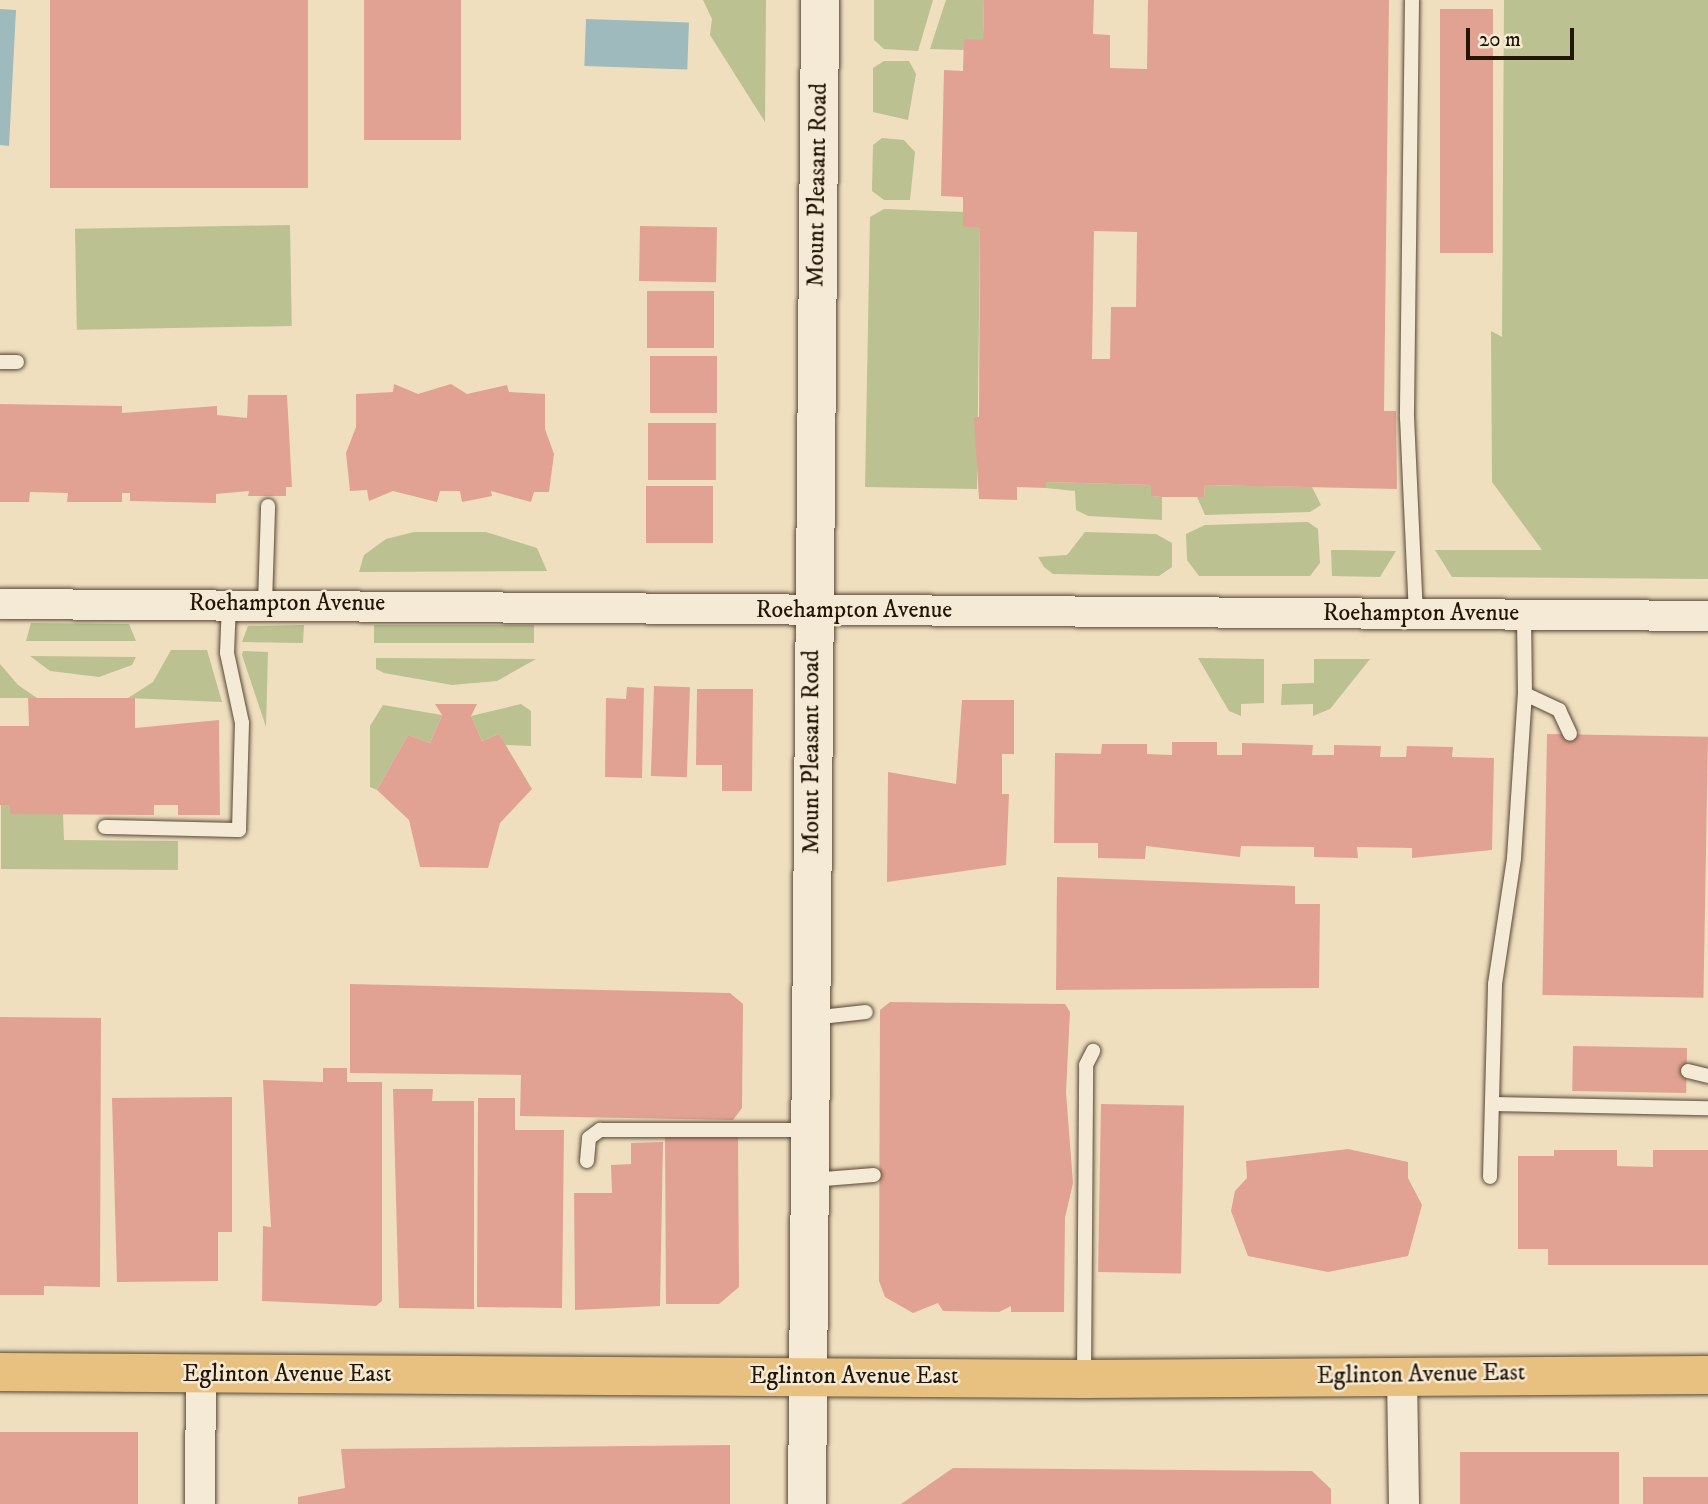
<!DOCTYPE html>
<html>
<head>
<meta charset="utf-8">
<style>
  body { margin:0 }
  #map { position:relative; width:1708px; height:1504px; overflow:hidden; background:#efdfbf; font-family:"IM FELL DW Pica",serif }
  div>[style] { position:absolute }
  .green>* { inset:0; background:#bbc190; transform-origin:0 0 }
  .water>* { inset:0; background:#9ebabc; transform-origin:0 0 }
  .building>* { inset:0; background:#e2a293; transform-origin:0 0 }
  .roads { filter:drop-shadow(0 0 2px #564835) drop-shadow(0 0 2px #564835) }
  .service>* { height:14px; margin:-7px; padding:0 7px; transform-origin:7px; border-radius:7px; background:#f5ead5 }
  .minor>* { height:30px; margin:-15px; padding:0 15px; transform-origin:15px; border-radius:15px; background:#f5ead5 }
  .secondary>* { height:38px; margin:-19px; padding:0 19px; transform-origin:19px; border-radius:19px; background:#f5ead5 }
  .primary>* { height:38px; margin:-19px; padding:0 19px; transform-origin:19px; border-radius:19px; background:#e8c080 }
  span { translate:-50% -50%; white-space:nowrap; text-align:center; line-height:1.15; -webkit-text-stroke:5px #f5ead5; paint-order:stroke }
  .street-label { font-size:24px; color:#231607 }
  .scale { position:absolute; left:1466px; top:28px; width:108px; height:32px; box-sizing:border-box; border:4px solid #231607; border-top:0; padding-left:9px; font-size:21px; line-height:24px; white-space:nowrap; color:#231607; -webkit-text-stroke:5px #f5ead5; paint-order:stroke }
</style>
</head>
<body>
<div id="map">
  <div class="green">
    <i style="clip-path:polygon(703px 0,766px 0,765px 122px,710px 35px,712px 19px)"></i>
    <i style="clip-path:polygon(874px 0,933px 0,918px 51px,884px 49px,874px 40px)"></i>
    <i style="clip-path:polygon(946px 0,984px 0,983px 40px,964px 40px,964px 50px,930px 49px)"></i>
    <i style="clip-path:polygon(1504px 0,1708px 0,1708px 579px,1452px 577px,1435px 550px,1542px 550px,1492px 482px,1491px 331px,1502px 337px)"></i>
    <i style="clip-path:polygon(884px 61px,909px 61px,916px 74px,908px 120px,873px 112px,873px 68px)"></i>
    <i style="clip-path:polygon(882px 138px,904px 140px,915px 152px,910px 200px,884px 200px,872px 191px,873px 145px)"></i>
    <i style="clip-path:polygon(884px 209px,964px 212px,963px 227px,980px 227px,977px 489px,865px 487px,870px 217px)"></i>
    <i style="left:290px;top:225px;width:101px;height:215px;rotate:89deg"></i>
    <i style="clip-path:polygon(1046px 482px,1151px 485px,1151px 496px,1162px 497px,1162px 520px,1088px 516px,1076px 510px,1075px 491px,1046px 488px)"></i>
    <i style="clip-path:polygon(1205px 485px,1312px 487px,1321px 505px,1310px 512px,1205px 515px,1197px 497px,1204px 497px)"></i>
    <i style="clip-path:polygon(1308px 522px,1318px 529px,1320px 563px,1310px 576px,1199px 576px,1187px 560px,1186px 534px,1205px 525px)"></i>
    <i style="clip-path:polygon(414px 532px,486px 532px,537px 548px,547px 571px,359px 572px,364px 555px,386px 539px)"></i>
    <i style="clip-path:polygon(1085px 532px,1156px 534px,1172px 543px,1172px 567px,1159px 576px,1053px 574px,1044px 567px,1038px 557px,1067px 555px)"></i>
    <i style="clip-path:polygon(1331px 550px,1346px 550px,1396px 551px,1380px 577px,1332px 576px)"></i>
    <i style="clip-path:polygon(31px 623px,129px 624px,136px 641px,26px 641px)"></i>
    <i style="clip-path:polygon(304px 625px,303px 643px,242px 642px,248px 626px)"></i>
    <i style="left:374px;top:625px;width:160px;height:18px"></i>
    <i style="clip-path:polygon(171px 650px,207px 650px,222px 702px,128px 698px,153px 682px)"></i>
    <i style="clip-path:polygon(243px 651px,268px 652px,266px 727px,242px 655px)"></i>
    <i style="clip-path:polygon(30px 656px,136px 657px,132px 665px,99px 677px,50px 671px)"></i>
    <i style="clip-path:polygon(376px 658px,536px 659px,497px 681px,452px 685px,384px 673px,376px 669px)"></i>
    <i style="clip-path:polygon(1198px 658px,1264px 659px,1264px 703px,1241px 704px,1241px 716px,1229px 711px)"></i>
    <i style="clip-path:polygon(1314px 659px,1370px 659px,1330px 709px,1313px 716px,1313px 704px,1281px 705px,1282px 684px,1314px 683px)"></i>
    <i style="clip-path:polygon(0 664px,18px 685px,37px 698px,0 698px)"></i>
    <i style="clip-path:polygon(521px 704px,531px 711px,531px 746px,505px 745px,499px 734px,482px 741px,471px 716px)"></i>
    <i style="clip-path:polygon(383px 705px,442px 715px,430px 743px,408px 735px,377px 790px,370px 787px,370px 726px)"></i>
    <i style="clip-path:polygon(1px 805px,10px 805px,10px 814px,63px 814px,64px 840px,178px 841px,178px 870px,1px 869px)"></i>
  </div>
  <div class="water">
    <i style="clip-path:polygon(0 9px,16px 10px,9px 146px,0 145px)"></i>
    <i style="left:586px;top:19px;width:103px;height:47px;rotate:2deg"></i>
  </div>
  <div class="building">
    <i style="left:50px;top:0;width:258px;height:188px"></i>
    <i style="left:364px;top:0;width:97px;height:140px"></i>
    <i style="clip-path:polygon(evenodd,984px 0,1094px 0,1093px 34px,1110px 35px,1110px 68px,1147px 69px,1148px 0,1389px 0,1384px 411px,1396px 411px,1397px 489px,1205px 485px,1204px 497px,1162px 497px,1151px 496px,1151px 485px,1046px 482px,1046px 488px,1017px 487px,1017px 500px,979px 499px,974px 417px,979px 417px,980px 227px,963px 227px,963px 197px,941px 196px,944px 70px,963px 71px,964px 39px,983px 40px,984px 0,1094px 231px,1137px 232px,1136px 307px,1111px 307px,1110px 359px,1092px 359px,1094px 231px)"></i>
    <i style="left:1440px;top:9px;width:53px;height:244px"></i>
    <i style="left:640px;top:226px;width:77px;height:55px;rotate:1deg"></i>
    <i style="left:647px;top:291px;width:67px;height:57px"></i>
    <i style="left:717px;top:356px;width:57px;height:67px;rotate:90deg"></i>
    <i style="clip-path:polygon(394px 384px,418px 394px,451px 384px,467px 394px,507px 385px,509px 392px,545px 394px,545px 429px,554px 454px,549px 492px,534px 492px,531px 502px,491px 491px,492px 496px,462px 502px,460px 491px,440px 491px,437px 502px,393px 491px,369px 501px,367px 490px,350px 491px,346px 453px,356px 427px,356px 394px,393px 392px)"></i>
    <i style="clip-path:polygon(248px 395px,287px 395px,292px 487px,286px 487px,286px 496px,248px 496px,249px 491px,216px 494px,216px 503px,130px 501px,130px 493px,122px 493px,122px 502px,67px 502px,68px 493px,30px 492px,29px 502px,0 502px,0 404px,122px 406px,122px 413px,217px 406px,217px 415px,247px 418px)"></i>
    <i style="left:648px;top:423px;width:68px;height:57px"></i>
    <i style="left:646px;top:486px;width:67px;height:57px"></i>
    <i style="left:654px;top:686px;width:36px;height:90px;rotate:2deg"></i>
    <i style="clip-path:polygon(627px 687px,644px 688px,642px 778px,605px 777px,606px 698px,626px 699px)"></i>
    <i style="clip-path:polygon(697px 689px,753px 689px,752px 791px,722px 791px,722px 765px,696px 765px)"></i>
    <i style="clip-path:polygon(28px 698px,135px 698px,135px 728px,219px 720px,220px 815px,178px 815px,178px 805px,154px 805px,154px 815px,10px 814px,10px 805px,0 805px,0 726px,29px 726px)"></i>
    <i style="clip-path:polygon(962px 700px,1014px 700px,1014px 754px,1002px 754px,1002px 794px,1009px 794px,1006px 865px,887px 882px,888px 772px,956px 784px)"></i>
    <i style="clip-path:polygon(435px 704px,477px 704px,471px 716px,482px 741px,499px 734px,532px 789px,500px 823px,488px 868px,420px 867px,409px 820px,377px 790px,408px 735px,430px 743px,442px 715px)"></i>
    <i style="left:1547px;top:734px;width:161px;height:261px;rotate:1deg"></i>
    <i style="clip-path:polygon(1172px 742px,1217px 742px,1217px 755px,1242px 755px,1242px 743px,1313px 745px,1312px 755px,1334px 755px,1334px 745px,1381px 746px,1380px 757px,1406px 757px,1407px 746px,1453px 747px,1452px 757px,1494px 758px,1492px 850px,1412px 858px,1412px 848px,1357px 847px,1358px 858px,1314px 857px,1314px 847px,1241px 846px,1240px 857px,1146px 846px,1145px 859px,1098px 858px,1098px 843px,1054px 843px,1055px 753px,1101px 754px,1102px 744px,1147px 744px,1147px 754px,1172px 755px)"></i>
    <i style="clip-path:polygon(1057px 877px,1295px 886px,1295px 904px,1320px 904px,1319px 988px,1056px 990px)"></i>
    <i style="clip-path:polygon(350px 984px,730px 993px,743px 1004px,742px 1108px,733px 1120px,520px 1116px,521px 1075px,350px 1073px)"></i>
    <i style="clip-path:polygon(890px 1002px,1065px 1004px,1070px 1012px,1066px 1092px,1073px 1183px,1065px 1218px,1064px 1312px,1011px 1312px,1011px 1306px,999px 1312px,943px 1311px,938px 1303px,913px 1313px,885px 1297px,879px 1281px,880px 1010px)"></i>
    <i style="clip-path:polygon(0 1017px,101px 1018px,100px 1287px,44px 1286px,44px 1295px,0 1295px)"></i>
    <i style="left:1573px;top:1046px;width:114px;height:45px;rotate:1deg"></i>
    <i style="clip-path:polygon(323px 1068px,347px 1068px,347px 1082px,382px 1082px,382px 1301px,376px 1306px,262px 1301px,263px 1226px,271px 1227px,263px 1080px,323px 1082px)"></i>
    <i style="clip-path:polygon(393px 1089px,433px 1089px,432px 1101px,474px 1101px,474px 1309px,399px 1308px)"></i>
    <i style="clip-path:polygon(232px 1097px,232px 1232px,218px 1232px,218px 1281px,117px 1282px,112px 1098px)"></i>
    <i style="clip-path:polygon(478px 1098px,515px 1098px,515px 1130px,564px 1130px,562px 1308px,477px 1307px)"></i>
    <i style="left:1101px;top:1104px;width:83px;height:168px;rotate:1deg"></i>
    <i style="clip-path:polygon(738px 1132px,739px 1287px,719px 1304px,666px 1304px,665px 1133px)"></i>
    <i style="clip-path:polygon(663px 1142px,660px 1306px,575px 1310px,574px 1193px,612px 1193px,611px 1165px,631px 1164px,631px 1143px)"></i>
    <i style="clip-path:polygon(1348px 1149px,1408px 1162px,1408px 1178px,1422px 1205px,1408px 1256px,1328px 1272px,1248px 1256px,1231px 1211px,1235px 1191px,1247px 1178px,1246px 1161px)"></i>
    <i style="clip-path:polygon(1554px 1150px,1617px 1150px,1617px 1166px,1653px 1167px,1653px 1150px,1708px 1150px,1708px 1265px,1548px 1265px,1548px 1249px,1518px 1249px,1518px 1156px,1554px 1156px)"></i>
    <i style="left:0;top:1432px;width:138px;height:72px"></i>
    <i style="clip-path:polygon(730px 1445px,730px 1504px,298px 1504px,298px 1497px,345px 1488px,341px 1449px)"></i>
    <i style="left:1460px;top:1452px;width:159px;height:52px"></i>
    <i style="clip-path:polygon(953px 1468px,1312px 1471px,1331px 1489px,1331px 1504px,901px 1504px)"></i>
    <i style="left:1708px;top:1477px;width:27px;height:65px;rotate:90deg"></i>
  </div>
  <div class="roads">
    <div class="service">
      <i style="left:1412px;top:0;width:417px;rotate:90.7deg"></i>
      <i style="left:1407px;top:417px;width:198px;rotate:87.4deg"></i>
      <i style="left:0;top:362px;width:17px"></i>
      <i style="left:265px;top:604px;width:98px;rotate:-88.2deg"></i>
      <i style="left:1524px;top:614px;width:80px;rotate:89.3deg"></i>
      <i style="left:1525px;top:694px;width:38px;rotate:25deg"></i>
      <i style="left:1559px;top:710px;width:26px;rotate:65deg"></i>
      <i style="left:105px;top:827px;width:134px;rotate:1.3deg"></i>
      <i style="left:239px;top:830px;width:107px;rotate:-88.4deg"></i>
      <i style="left:242px;top:723px;width:72px;rotate:-102.1deg"></i>
      <i style="left:227px;top:653px;width:49px;rotate:-87.7deg"></i>
      <i style="left:812px;top:1018px;width:54px;rotate:-6.3deg"></i>
      <i style="left:1688px;top:1071px;width:21px;rotate:14deg"></i>
      <i style="left:1493px;top:1104px;width:215px;rotate:1.1deg"></i>
      <i style="left:587px;top:1161px;width:23px;rotate:-85deg"></i>
      <i style="left:589px;top:1138px;width:14px;rotate:-36deg"></i>
      <i style="left:600px;top:1130px;width:209px"></i>
      <i style="left:1490px;top:1177px;width:193px;rotate:-88.5deg"></i>
      <i style="left:1495px;top:984px;width:127px;rotate:-81.4deg"></i>
      <i style="left:1514px;top:858px;width:164px;rotate:-86.2deg"></i>
      <i style="left:812px;top:1180px;width:62px;rotate:-4.6deg"></i>
      <i style="left:1084px;top:1377px;width:312px;rotate:-89.6deg"></i>
      <i style="left:1086px;top:1065px;width:16px;rotate:-63deg"></i>
    </div>
    <div class="minor">
      <i style="left:0;top:604px;width:1708px;rotate:0.4deg"></i>
      <i style="left:1402px;top:1376px;width:128px;rotate:89.1deg"></i>
      <i style="left:200px;top:1504px;width:129px;rotate:-89.6deg"></i>
    </div>
    <div class="secondary">
      <i style="left:807px;top:1504px;width:1504px;rotate:-89.5deg"></i>
    </div>
    <div class="primary">
      <i style="left:0;top:1372px;width:1084px;rotate:0.37deg"></i>
      <i style="left:1084px;top:1379px;width:624px;rotate:-0.37deg"></i>
    </div>
  </div>
  <div class="street-label">
    <span style="left:818px;top:185px;rotate:-89deg">Mount Pleasant Road</span>
    <span style="left:287px;top:604px">Roehampton Avenue</span>
    <span style="left:854px;top:611px">Roehampton Avenue</span>
    <span style="left:1421px;top:614px">Roehampton Avenue</span>
    <span style="left:812px;top:752px;rotate:-90deg">Mount Pleasant Road</span>
    <span style="left:287px;top:1375px">Eglinton Avenue East</span>
    <span style="left:1421px;top:1375px;rotate:-1deg">Eglinton Avenue East</span>
    <span style="left:854px;top:1377px">Eglinton Avenue East</span>
  </div>
  <div class="scale">20 m</div>
</div>
</body>
</html>
